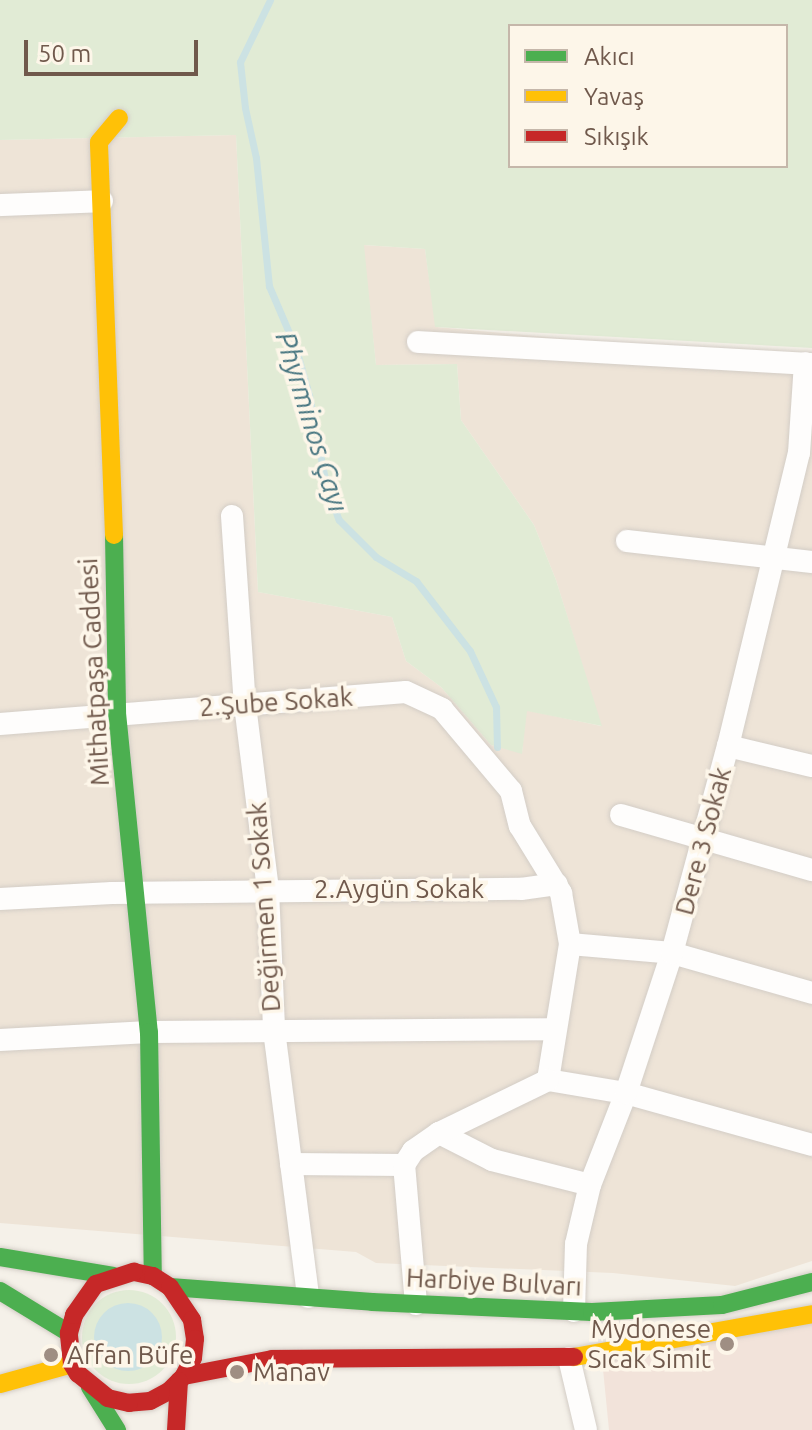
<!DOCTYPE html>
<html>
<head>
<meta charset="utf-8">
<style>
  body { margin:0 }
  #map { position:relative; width:812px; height:1430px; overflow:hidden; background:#f5f1e9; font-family:Ubuntu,sans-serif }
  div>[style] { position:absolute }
  .residential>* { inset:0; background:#eee4d7 }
  .commercial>* { inset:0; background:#f2e3da }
  .green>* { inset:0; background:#e1ebd5 }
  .round { border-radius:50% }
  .water>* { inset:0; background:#cce2e3 }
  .stream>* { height:7px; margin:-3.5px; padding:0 3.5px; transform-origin:3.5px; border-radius:3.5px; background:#cce2e3 }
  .roads { filter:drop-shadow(0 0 2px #d3cdc6) drop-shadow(0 0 2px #d3cdc6) }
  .street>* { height:22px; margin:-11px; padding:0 11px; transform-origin:11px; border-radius:11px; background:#fefdfc }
  .fast>* { height:18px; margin:-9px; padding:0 9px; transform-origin:9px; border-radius:9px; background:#4caf50 }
  .slow>* { height:18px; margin:-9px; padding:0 9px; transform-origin:9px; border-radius:9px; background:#ffc107 }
  .jam>* { height:18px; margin:-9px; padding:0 9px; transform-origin:9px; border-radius:9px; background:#c62828 }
  .dots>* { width:22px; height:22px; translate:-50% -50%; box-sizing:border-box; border:4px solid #fdf6e9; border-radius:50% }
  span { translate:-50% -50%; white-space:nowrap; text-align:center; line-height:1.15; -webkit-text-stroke:7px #fdf6e9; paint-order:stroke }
  .street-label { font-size:26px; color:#70594c }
  .poi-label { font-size:26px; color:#70594c }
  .right { translate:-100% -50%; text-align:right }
  .left { translate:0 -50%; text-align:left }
  .water-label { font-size:28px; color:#487681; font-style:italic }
  .legend { position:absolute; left:508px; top:24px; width:280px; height:144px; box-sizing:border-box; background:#fdf6e9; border:2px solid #c5b7aa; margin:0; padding:10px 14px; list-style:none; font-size:24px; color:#70594c }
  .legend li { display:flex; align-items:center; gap:16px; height:40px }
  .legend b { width:40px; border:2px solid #c5b7aa }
  .scale { position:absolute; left:24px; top:40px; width:174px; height:36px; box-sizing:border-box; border:4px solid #70594c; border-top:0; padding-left:10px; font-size:24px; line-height:28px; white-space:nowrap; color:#70594c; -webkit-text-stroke:6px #fdf6e9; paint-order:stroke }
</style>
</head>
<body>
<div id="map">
  <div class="residential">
    <i style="clip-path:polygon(236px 135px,258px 592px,392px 617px,406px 661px,441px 687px,491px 745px,522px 753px,526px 710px,601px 726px,556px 580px,534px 525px,461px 420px,457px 364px,376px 365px,363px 245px,425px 249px,436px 327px,812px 361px,812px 1261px,735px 1286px,613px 1273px,376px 1263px,356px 1252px,0 1223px,0 140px)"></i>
  </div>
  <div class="commercial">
    <i style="clip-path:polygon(812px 1320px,812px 1430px,609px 1430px,602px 1359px)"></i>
  </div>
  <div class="green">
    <i style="clip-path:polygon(evenodd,0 0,812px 0,812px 348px,435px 327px,425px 249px,364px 245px,376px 365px,457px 364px,461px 420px,534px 525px,556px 580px,602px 726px,527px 711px,522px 754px,491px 745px,441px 687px,406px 661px,392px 617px,258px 592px,236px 135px,0 140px,0 0,510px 26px,786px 26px,786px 166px,510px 166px,510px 26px)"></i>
    <i class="round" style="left:82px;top:1290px;width:94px;height:94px"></i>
  </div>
  <div class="water">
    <i class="round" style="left:94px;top:1303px;width:68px;height:68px"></i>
  </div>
  <div class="stream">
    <i style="left:270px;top:0;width:69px;rotate:115.8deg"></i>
    <i style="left:240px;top:62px;width:46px;rotate:83.8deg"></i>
    <i style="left:245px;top:108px;width:51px;rotate:77.6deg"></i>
    <i style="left:256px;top:158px;width:129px;rotate:84.2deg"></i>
    <i style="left:269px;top:286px;width:69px;rotate:66.8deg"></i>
    <i style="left:296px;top:349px;width:48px;rotate:74.2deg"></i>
    <i style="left:309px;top:395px;width:92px;rotate:79.3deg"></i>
    <i style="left:326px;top:485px;width:37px;rotate:70deg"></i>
    <i style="left:339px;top:520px;width:52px;rotate:45deg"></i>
    <i style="left:376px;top:557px;width:47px;rotate:31deg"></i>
    <i style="left:416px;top:581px;width:88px;rotate:52.4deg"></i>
    <i style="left:470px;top:651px;width:62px;rotate:65.1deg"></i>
    <i style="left:496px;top:707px;width:40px;rotate:88.6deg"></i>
  </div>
  <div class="roads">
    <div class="street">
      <i style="left:0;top:205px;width:102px;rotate:-2.2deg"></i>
      <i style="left:418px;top:342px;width:395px;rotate:3.2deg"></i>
      <i style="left:232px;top:516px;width:189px;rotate:86.1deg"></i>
      <i style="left:245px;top:705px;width:186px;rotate:82.9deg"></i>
      <i style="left:268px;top:890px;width:140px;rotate:87.5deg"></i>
      <i style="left:274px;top:1030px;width:269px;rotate:82.7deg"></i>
      <i style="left:627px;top:541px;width:186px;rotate:6.5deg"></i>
      <i style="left:0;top:724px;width:407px;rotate:-4.5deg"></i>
      <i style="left:406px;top:692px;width:40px;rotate:25deg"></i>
      <i style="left:442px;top:709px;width:107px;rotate:49.9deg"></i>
      <i style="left:511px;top:791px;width:36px;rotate:76deg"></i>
      <i style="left:520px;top:826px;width:79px;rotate:58.5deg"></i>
      <i style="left:561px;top:893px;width:52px;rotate:80deg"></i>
      <i style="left:570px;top:944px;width:138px;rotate:99.2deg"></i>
      <i style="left:728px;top:746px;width:86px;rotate:13.4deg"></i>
      <i style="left:621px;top:815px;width:199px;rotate:16.1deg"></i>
      <i style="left:0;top:899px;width:112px;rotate:-3.1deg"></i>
      <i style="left:112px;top:893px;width:409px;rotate:-0.6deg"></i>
      <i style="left:521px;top:889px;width:36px;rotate:-8deg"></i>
      <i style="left:570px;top:944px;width:102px;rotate:5deg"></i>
      <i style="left:672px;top:953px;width:146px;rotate:15.9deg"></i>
      <i style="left:0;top:1040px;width:149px;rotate:-3.1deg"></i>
      <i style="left:149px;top:1032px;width:406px;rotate:-0.4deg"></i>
      <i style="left:548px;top:1080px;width:79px;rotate:9.5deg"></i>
      <i style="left:626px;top:1093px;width:193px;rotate:15.6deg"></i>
      <i style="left:439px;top:1133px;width:59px;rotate:27deg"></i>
      <i style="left:492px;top:1160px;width:101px;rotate:14.3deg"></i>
      <i style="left:291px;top:1164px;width:113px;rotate:0.5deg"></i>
      <i style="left:416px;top:1304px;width:140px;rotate:-94.9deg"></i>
      <i style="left:404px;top:1165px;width:17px;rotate:-57deg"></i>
      <i style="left:413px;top:1151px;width:32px;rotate:-35deg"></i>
      <i style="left:439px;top:1133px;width:121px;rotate:-25.9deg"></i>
      <i style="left:574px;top:1311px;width:67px;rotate:-88.3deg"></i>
      <i style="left:576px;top:1244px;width:61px;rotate:-76.7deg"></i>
      <i style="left:590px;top:1185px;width:99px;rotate:-68.6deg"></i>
      <i style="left:626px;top:1093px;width:147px;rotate:-71.8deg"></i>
      <i style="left:672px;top:953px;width:214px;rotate:-74.9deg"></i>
      <i style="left:728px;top:746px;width:301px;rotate:-76.4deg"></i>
      <i style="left:799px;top:453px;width:90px;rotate:-86.2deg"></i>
      <i style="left:569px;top:1358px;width:74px;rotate:76.7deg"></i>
    </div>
    <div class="fast">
      <i style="left:114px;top:535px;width:178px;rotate:89deg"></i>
      <i style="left:117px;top:713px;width:321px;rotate:84.3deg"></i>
      <i style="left:149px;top:1032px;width:244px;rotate:89.1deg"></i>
      <i style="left:0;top:1257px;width:115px;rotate:9.5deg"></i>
      <i style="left:170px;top:1287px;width:203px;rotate:4.2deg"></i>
      <i style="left:372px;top:1302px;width:220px;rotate:2.6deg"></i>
      <i style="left:592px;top:1312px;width:130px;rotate:-3.1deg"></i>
      <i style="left:722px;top:1305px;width:93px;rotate:-14.3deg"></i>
      <i style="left:0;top:1291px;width:81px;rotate:31.3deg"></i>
      <i style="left:90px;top:1387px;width:51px;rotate:57.9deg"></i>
    </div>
    <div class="slow">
      <i style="left:114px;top:535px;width:393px;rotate:-92.2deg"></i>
      <i style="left:99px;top:142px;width:31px;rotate:-50deg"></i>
      <i style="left:574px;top:1357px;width:242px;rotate:-10.2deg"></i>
      <i style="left:0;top:1384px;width:75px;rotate:-15.5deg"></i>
    </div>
    <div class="jam">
      <i style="left:134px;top:1272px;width:19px;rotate:12deg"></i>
      <i style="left:153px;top:1276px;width:20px;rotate:33deg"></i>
      <i style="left:170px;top:1287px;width:40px;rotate:56deg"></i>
      <i style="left:192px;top:1320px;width:19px;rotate:81deg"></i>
      <i style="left:195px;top:1339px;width:19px;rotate:96deg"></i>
      <i style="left:193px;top:1358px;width:20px;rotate:117deg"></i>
      <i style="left:184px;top:1376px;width:21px;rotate:135deg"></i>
      <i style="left:169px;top:1391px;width:21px;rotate:152deg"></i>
      <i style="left:150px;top:1401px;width:21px;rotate:175deg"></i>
      <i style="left:129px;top:1403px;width:22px;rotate:-167deg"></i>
      <i style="left:108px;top:1398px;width:38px;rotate:-141deg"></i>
      <i style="left:78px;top:1374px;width:12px;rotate:-121deg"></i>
      <i style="left:72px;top:1364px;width:31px;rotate:-96deg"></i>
      <i style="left:69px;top:1333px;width:19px;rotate:-74deg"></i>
      <i style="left:74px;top:1315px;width:38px;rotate:-55deg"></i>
      <i style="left:96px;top:1284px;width:40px;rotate:-18deg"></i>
      <i style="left:184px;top:1376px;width:90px;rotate:-10.9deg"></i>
      <i style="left:272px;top:1359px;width:302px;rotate:-0.4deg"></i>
      <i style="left:176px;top:1430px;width:49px;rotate:-86.5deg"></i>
    </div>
  </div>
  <div class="dots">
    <i style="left:727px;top:1344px;background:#9f8e83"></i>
    <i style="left:51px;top:1355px;background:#9f8e83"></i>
    <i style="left:237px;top:1372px;background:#9f8e83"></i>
  </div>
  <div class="street-label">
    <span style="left:94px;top:672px;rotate:-93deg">Mithatpaşa Caddesi</span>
    <span style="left:276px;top:702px;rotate:-4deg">2.Şube Sokak</span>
    <span style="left:703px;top:841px;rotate:-75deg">Dere 3 Sokak</span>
    <span style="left:399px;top:889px">2.Aygün Sokak</span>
    <span style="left:264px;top:907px;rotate:-94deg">Değirmen 1 Sokak</span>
    <span style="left:494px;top:1282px;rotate:3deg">Harbiye Bulvarı</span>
  </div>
  <div class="poi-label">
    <span class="right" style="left:711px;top:1344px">Mydonese<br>Sıcak Simit</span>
    <span class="left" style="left:67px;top:1355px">Affan Büfe</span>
    <span class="left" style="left:253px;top:1372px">Manav</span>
  </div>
  <div class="water-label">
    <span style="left:312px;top:422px;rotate:73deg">Phyrminos Çayı</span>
  </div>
  <ul class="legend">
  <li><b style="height:10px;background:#4caf50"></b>Akıcı</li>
  <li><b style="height:10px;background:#ffc107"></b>Yavaş</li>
  <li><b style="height:10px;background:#c62828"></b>Sıkışık</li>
  </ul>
  <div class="scale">50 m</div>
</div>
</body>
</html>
